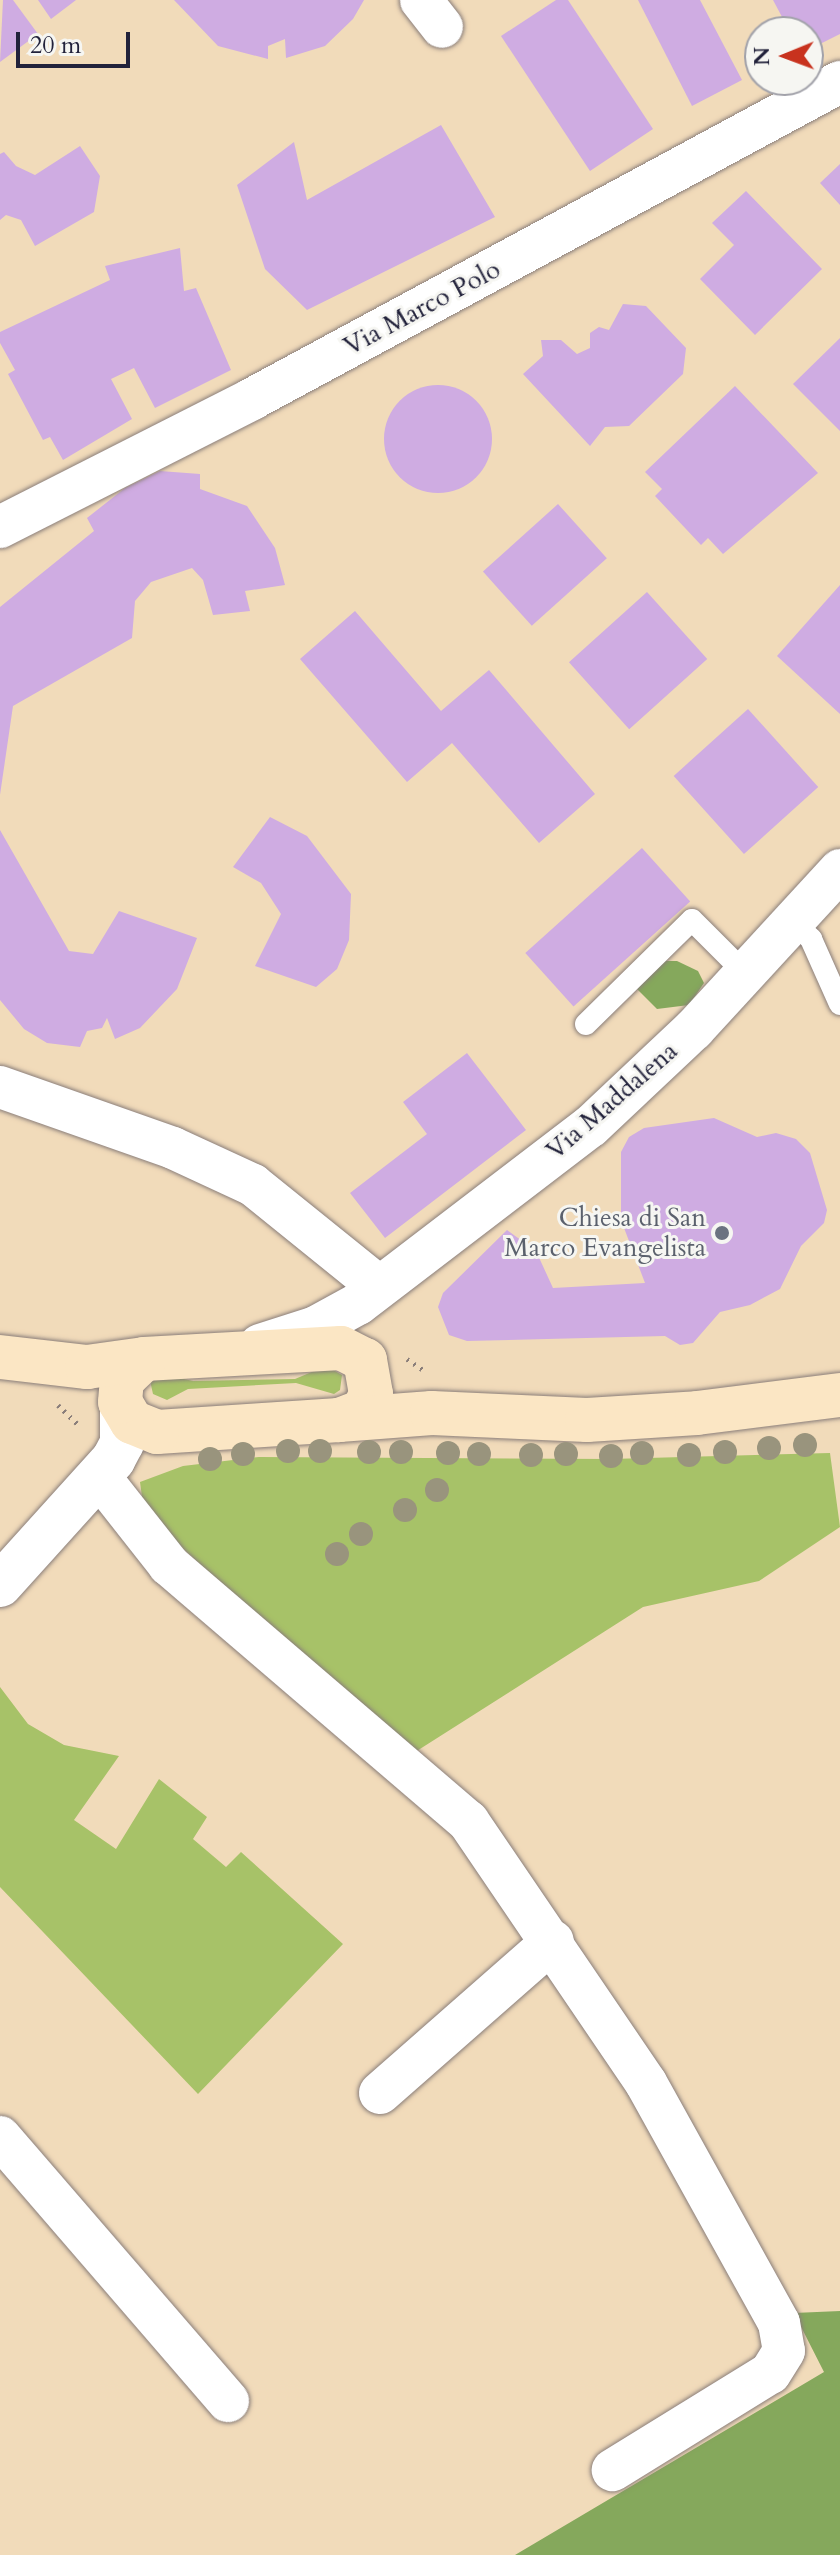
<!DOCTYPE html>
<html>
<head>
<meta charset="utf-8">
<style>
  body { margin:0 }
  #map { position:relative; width:840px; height:2555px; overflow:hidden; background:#f1dbba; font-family:Cardo,serif }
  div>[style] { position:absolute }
  .green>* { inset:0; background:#a7c268 }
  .forest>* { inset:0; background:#85a85c }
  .building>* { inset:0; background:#cface2; transform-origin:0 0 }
  .round { border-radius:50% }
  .path>* { height:5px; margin-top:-2.5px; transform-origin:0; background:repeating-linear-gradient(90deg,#8a7e7a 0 2px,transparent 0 8px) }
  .roads { filter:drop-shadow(0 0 2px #8a7e7a) drop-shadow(0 0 2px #8a7e7a) }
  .service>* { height:22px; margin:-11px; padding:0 11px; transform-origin:11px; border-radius:11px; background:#fff }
  .minor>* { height:42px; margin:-21px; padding:0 21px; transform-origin:21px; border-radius:21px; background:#fff }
  .tertiary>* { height:44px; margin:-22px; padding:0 22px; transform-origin:22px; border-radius:22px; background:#fff }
  .secondary>* { height:44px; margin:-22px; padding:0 22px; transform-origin:22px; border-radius:22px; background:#fbe6c4 }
  .trees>* { width:24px; height:24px; margin:-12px; border-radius:50%; background:#99947d }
  .dots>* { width:22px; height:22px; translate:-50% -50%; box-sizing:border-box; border:4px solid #f6f6f2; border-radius:50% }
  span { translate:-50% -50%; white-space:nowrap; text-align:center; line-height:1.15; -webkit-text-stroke:6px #f6f6f2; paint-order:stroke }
  .street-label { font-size:26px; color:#22223b }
  .worship-label { font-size:26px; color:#5b616d }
  .right { translate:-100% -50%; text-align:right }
  .north { position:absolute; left:744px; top:16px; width:80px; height:80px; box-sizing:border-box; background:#f6f6f2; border:2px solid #a1a1a9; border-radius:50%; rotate:269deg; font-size:22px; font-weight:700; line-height:32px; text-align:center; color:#22223b }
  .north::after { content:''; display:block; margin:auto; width:28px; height:36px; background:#c8321e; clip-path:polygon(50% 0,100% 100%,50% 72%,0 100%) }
  .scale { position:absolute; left:16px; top:32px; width:114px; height:36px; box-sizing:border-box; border:4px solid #22223b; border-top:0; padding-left:10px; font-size:24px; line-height:28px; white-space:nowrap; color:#22223b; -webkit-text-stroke:6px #f6f6f2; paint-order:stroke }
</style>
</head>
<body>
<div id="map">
  <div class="green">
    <i style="clip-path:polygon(326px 1366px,342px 1375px,340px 1390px,334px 1394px,296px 1383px,188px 1389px,167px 1400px,153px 1394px,151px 1385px,151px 1381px,175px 1377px,193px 1381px,295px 1379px)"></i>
    <i style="clip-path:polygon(830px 1453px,840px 1527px,759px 1581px,643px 1607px,412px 1754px,286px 1647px,144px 1511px,140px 1482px,183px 1466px,259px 1457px,611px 1459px)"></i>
    <i style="clip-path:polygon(0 1687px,28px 1724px,64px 1745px,119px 1756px,74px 1820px,116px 1849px,159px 1779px,207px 1817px,193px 1839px,226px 1867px,241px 1852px,343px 1944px,198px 2094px,0 1887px)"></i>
  </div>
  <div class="forest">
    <i style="clip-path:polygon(662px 961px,677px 961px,698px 971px,704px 983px,689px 1005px,657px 1009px,635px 987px)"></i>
    <i style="clip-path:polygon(840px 2311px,840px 2555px,515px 2555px,824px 2372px,794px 2313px)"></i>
  </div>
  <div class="building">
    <i style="clip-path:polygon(3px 0,13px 0,38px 34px,0 62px)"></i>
    <i style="clip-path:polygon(38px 0,76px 0,51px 19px)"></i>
    <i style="clip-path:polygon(174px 0,364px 0,353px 19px,325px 46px,286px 58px,285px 39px,268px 46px,268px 59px,218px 46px)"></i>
    <i style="clip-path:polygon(556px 0,568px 0,653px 129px,590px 171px,501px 36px)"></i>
    <i style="clip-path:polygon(638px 0,700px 0,742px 80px,692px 106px)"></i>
    <i style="clip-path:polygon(773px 0,840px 0,840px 34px,808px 50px,808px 32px,790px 32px)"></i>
    <i style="clip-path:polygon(441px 125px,495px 217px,307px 310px,265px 269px,237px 185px,294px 142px,307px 200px)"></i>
    <i style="clip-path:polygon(80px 146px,100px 176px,94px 212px,35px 246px,21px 220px,6px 215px,0 220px,0 154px,4px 152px,16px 166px,35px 175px)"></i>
    <i style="clip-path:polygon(840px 164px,840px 205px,820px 183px)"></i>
    <i style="clip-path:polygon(746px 191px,822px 269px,755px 335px,700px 279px,734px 245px,712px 223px)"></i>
    <i style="clip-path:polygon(180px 248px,184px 291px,196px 288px,231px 370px,155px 408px,134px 368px,111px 379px,132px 419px,63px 460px,50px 437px,43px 440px,8px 374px,15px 370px,0 343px,0 332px,110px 280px,105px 266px)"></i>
    <i style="clip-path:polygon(623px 304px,646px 306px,686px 348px,683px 374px,629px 426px,605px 427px,590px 446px,523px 374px,543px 356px,541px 340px,561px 340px,577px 354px,590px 348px,590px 333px,599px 327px,609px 330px)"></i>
    <i style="clip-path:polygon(840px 338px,840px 431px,793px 384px)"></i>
    <i class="round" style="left:384px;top:385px;width:108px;height:108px"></i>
    <i style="clip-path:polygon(735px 386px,818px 473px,723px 554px,708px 538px,701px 545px,655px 496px,662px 489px,645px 472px)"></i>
    <i style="clip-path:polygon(160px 471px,200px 474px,200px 489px,247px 506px,275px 548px,285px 585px,245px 591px,250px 611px,213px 615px,203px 580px,192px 568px,151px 582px,135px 601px,132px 638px,13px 706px,0 795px,0 607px,94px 531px,87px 518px,125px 488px)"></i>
    <i style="left:558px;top:504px;width:73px;height:101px;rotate:48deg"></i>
    <i style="clip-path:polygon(840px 585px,840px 714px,777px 656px)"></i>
    <i style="left:647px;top:592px;width:90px;height:105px;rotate:48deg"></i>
    <i style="clip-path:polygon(355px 611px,441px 711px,489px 670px,595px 794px,539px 843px,452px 743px,407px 782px,300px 659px)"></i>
    <i style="left:748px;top:709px;width:105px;height:100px;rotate:48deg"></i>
    <i style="clip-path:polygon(270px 817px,307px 836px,351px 894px,349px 940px,337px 969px,316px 987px,255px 966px,281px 914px,261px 883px,233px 867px)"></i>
    <i style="clip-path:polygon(0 830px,69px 951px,93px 954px,119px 911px,197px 938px,177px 989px,140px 1028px,115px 1039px,107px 1018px,102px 1028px,87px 1031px,80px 1047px,47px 1043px,24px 1029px,0 1000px)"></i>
    <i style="left:642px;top:848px;width:72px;height:157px;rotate:48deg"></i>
    <i style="clip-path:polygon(467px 1053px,526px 1130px,385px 1238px,350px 1193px,427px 1134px,403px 1102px)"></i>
    <i style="clip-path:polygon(714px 1118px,757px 1137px,776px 1133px,796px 1139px,810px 1153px,827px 1210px,824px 1223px,801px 1246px,780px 1289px,750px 1305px,720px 1312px,693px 1343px,680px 1345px,665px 1336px,467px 1341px,449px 1335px,438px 1307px,443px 1293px,507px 1230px,536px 1251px,553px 1288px,645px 1283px,621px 1220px,621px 1152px,629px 1137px,644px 1128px)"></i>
  </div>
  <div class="path">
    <i style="left:407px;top:1359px;width:22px;rotate:34deg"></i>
    <i style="left:58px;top:1405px;width:30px;rotate:44deg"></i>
  </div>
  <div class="roads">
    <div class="service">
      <i style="left:793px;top:922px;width:25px;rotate:43deg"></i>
      <i style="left:811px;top:939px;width:71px;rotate:66deg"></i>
      <i style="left:586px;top:1024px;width:148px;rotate:-44.5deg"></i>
      <i style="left:692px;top:920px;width:76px;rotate:45deg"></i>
    </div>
    <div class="minor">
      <i style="left:421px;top:0;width:34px;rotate:52deg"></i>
      <i style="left:0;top:527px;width:283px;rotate:-26.9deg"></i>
      <i style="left:252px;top:399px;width:668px;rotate:-28.33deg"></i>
      <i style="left:0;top:1087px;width:183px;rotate:19.4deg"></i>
      <i style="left:173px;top:1148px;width:88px;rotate:24.8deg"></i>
      <i style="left:253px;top:1185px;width:161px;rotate:38.9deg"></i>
      <i style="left:260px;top:1345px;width:59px;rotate:-17.8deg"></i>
      <i style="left:316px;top:1327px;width:48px;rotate:-28.7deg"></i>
      <i style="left:358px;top:1304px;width:293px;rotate:-37.4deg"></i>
      <i style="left:591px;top:1126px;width:141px;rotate:-43.3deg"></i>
      <i style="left:694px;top:1029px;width:216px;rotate:-47.4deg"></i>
      <i style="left:99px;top:1476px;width:113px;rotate:51.8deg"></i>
      <i style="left:169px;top:1565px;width:394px;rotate:40.6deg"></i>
      <i style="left:468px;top:1821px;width:317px;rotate:55.8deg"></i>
      <i style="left:646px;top:2083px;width:274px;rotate:61deg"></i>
      <i style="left:779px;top:2323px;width:28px;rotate:80deg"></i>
      <i style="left:784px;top:2351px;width:26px;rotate:122deg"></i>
      <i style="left:770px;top:2373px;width:185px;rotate:148.3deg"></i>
      <i style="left:380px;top:2093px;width:230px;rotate:-41.3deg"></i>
      <i style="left:0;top:2137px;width:349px;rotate:49.2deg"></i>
    </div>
    <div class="tertiary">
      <i style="left:0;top:1585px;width:169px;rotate:-47.9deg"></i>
      <i style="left:113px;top:1460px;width:19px;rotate:-62deg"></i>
      <i style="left:122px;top:1443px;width:34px;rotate:-90deg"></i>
    </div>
    <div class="secondary">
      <i style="left:341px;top:1348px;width:27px;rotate:27deg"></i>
      <i style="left:365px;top:1360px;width:35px;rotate:80deg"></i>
      <i style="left:371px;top:1394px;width:19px;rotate:115deg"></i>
      <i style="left:363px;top:1411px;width:26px;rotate:159deg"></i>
      <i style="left:339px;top:1420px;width:182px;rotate:176.2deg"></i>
      <i style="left:157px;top:1432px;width:27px;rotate:-158deg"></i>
      <i style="left:132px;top:1422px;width:23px;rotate:-121deg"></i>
      <i style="left:120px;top:1402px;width:22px;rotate:-85deg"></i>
      <i style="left:122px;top:1380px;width:30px;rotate:-44deg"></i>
      <i style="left:144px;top:1359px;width:197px;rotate:-3.2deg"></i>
      <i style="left:0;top:1357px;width:88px;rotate:6.6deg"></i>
      <i style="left:87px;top:1367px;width:58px;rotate:-8deg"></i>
      <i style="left:339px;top:1420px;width:93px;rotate:-4.3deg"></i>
      <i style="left:432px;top:1413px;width:155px;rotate:2.6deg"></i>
      <i style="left:587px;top:1420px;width:110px;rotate:-3.6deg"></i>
      <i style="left:697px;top:1413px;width:144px;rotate:-7.2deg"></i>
    </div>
  </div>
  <div class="trees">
    <i style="left:805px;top:1445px"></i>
    <i style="left:769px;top:1448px"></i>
    <i style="left:288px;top:1451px"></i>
    <i style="left:320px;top:1451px"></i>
    <i style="left:369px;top:1452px"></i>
    <i style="left:401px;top:1452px"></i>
    <i style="left:725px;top:1452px"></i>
    <i style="left:448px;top:1453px"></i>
    <i style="left:642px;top:1453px"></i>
    <i style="left:243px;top:1454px"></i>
    <i style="left:479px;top:1454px"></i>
    <i style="left:566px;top:1454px"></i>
    <i style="left:531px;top:1455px"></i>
    <i style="left:689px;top:1455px"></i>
    <i style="left:611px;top:1456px"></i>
    <i style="left:210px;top:1459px"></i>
    <i style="left:437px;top:1490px"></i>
    <i style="left:405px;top:1510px"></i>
    <i style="left:361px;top:1534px"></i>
    <i style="left:337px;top:1554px"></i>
  </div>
  <div class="dots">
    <i style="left:722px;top:1233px;background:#6b7280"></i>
  </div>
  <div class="street-label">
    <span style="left:422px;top:308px;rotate:-28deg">Via Marco Polo</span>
    <span style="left:612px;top:1101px;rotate:-41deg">Via Maddalena</span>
  </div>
  <div class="worship-label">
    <span class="right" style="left:706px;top:1233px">Chiesa di San<br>Marco Evangelista</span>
  </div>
  <div class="north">N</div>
  <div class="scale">20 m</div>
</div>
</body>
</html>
